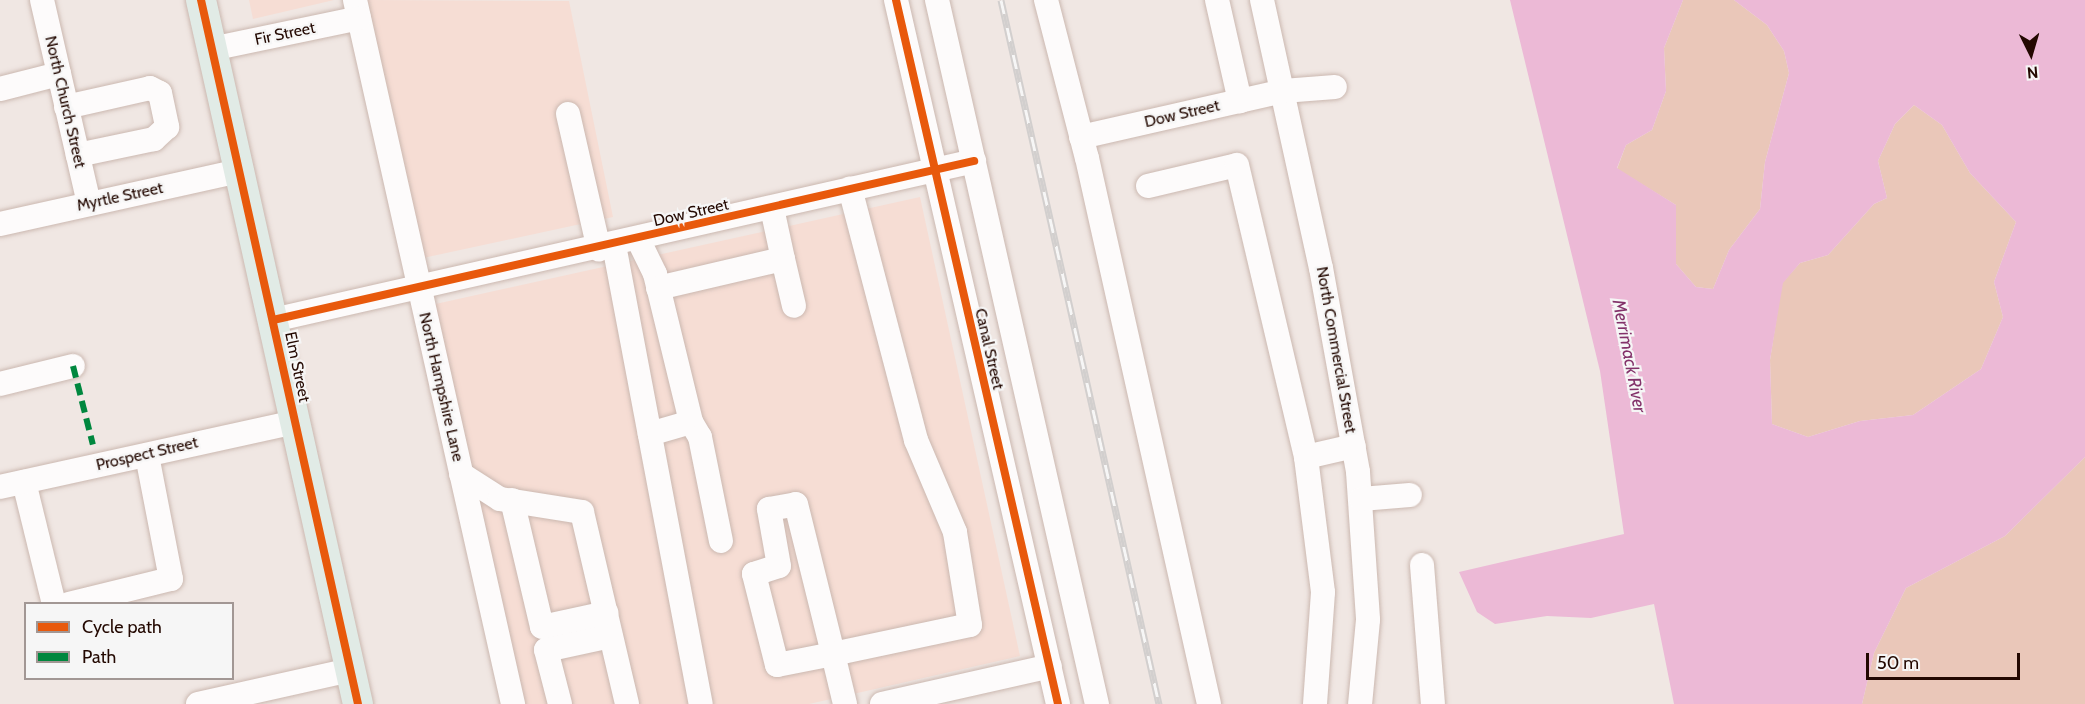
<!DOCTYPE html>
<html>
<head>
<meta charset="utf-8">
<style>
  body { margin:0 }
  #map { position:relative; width:2085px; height:704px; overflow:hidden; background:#f0e7e3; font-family:Cabin,sans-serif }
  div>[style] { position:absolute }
  .built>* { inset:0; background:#f6ddd4 }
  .green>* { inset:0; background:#eac7b9 }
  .water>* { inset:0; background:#ecb9d6 }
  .roads { filter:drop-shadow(0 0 2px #cbb8b0) drop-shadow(0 0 2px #cbb8b0) }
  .minor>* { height:24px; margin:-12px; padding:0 12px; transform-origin:12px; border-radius:12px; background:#fdfbfb }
  .major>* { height:30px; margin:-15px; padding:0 15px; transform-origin:15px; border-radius:15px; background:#e1ebe6 }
  .rail>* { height:7px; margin-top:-3.5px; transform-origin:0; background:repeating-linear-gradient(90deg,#f6f6f6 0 14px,#d2cfce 0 28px); box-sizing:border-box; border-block:2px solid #d2cfce }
  .quiet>* { height:6px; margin-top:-3px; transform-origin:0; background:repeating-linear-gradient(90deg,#00873e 0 12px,transparent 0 18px) }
  .cycleway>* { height:8px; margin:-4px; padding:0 4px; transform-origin:4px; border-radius:4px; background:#e8590c }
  span { translate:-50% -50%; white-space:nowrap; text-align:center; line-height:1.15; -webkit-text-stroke:4.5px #f6f6f6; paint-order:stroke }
  .street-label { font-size:16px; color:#230801 }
  .water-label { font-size:18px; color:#83326a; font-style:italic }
  .legend { position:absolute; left:24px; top:602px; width:210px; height:78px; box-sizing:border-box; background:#f6f6f6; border:2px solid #a29794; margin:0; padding:8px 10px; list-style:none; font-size:18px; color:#230801 }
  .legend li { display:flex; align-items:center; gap:12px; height:30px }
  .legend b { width:30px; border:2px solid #a29794 }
  .north { position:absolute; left:2001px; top:24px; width:60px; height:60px; -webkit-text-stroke:4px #f6f6f6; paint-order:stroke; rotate:175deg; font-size:16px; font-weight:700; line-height:24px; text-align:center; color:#230801 }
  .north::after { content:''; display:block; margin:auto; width:21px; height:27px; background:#230801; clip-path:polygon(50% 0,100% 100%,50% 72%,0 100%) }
  .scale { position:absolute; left:1866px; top:653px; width:154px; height:27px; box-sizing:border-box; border:3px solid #230801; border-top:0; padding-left:8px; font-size:18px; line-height:21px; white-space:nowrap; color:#230801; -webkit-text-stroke:4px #f6f6f6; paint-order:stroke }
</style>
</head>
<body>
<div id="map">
  <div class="built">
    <i style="clip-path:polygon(249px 0,334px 0,253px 19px)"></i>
    <i style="clip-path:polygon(366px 0,569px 1px,613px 217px,423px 258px)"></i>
    <i style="clip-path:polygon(920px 197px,1020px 656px,809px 704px,524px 704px,431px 305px)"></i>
  </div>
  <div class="green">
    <i style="clip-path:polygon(1683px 0,1734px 0,1767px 25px,1784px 51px,1789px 73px,1765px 162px,1760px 209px,1729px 250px,1713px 289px,1696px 287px,1676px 264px,1676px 205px,1617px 169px,1626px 145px,1652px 130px,1666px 91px,1664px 48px)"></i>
    <i style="clip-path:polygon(1914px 105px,1942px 125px,1970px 173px,2016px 222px,1994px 282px,2003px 317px,1981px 369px,1913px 415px,1860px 421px,1808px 437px,1772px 424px,1770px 360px,1782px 283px,1800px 263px,1828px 255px,1874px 204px,1887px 198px,1878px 161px,1895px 124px)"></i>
    <i style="clip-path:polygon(2085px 457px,2085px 704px,1862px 704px,1874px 653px,1906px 588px,2005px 536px)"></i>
  </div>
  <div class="water">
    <i style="clip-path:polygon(evenodd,1510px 0,1683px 0,1664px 48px,1666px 91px,1652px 130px,1626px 145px,1617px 168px,1676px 205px,1676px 264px,1696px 287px,1713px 289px,1729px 250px,1760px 209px,1765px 162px,1789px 73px,1784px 51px,1767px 25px,1734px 0,2085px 0,2085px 457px,2005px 536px,1906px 588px,1874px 653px,1862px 704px,1674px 704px,1654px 604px,1591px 618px,1547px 616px,1495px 624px,1477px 612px,1459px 572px,1624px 534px,1600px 371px,1510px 0,1914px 105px,1942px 125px,1970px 173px,2016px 222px,1994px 282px,2003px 317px,1981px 369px,1913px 415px,1860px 421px,1808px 437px,1772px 424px,1770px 360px,1783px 283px,1800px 263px,1828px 255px,1874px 204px,1887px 198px,1878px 161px,1895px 124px,1914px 105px)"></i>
  </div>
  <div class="roads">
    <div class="minor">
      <i style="left:42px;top:0;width:209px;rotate:77deg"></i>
      <i style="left:355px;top:0;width:722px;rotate:77.35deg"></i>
      <i style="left:896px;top:0;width:722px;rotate:77.04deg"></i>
      <i style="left:937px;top:0;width:722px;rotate:77.2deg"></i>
      <i style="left:1046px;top:0;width:163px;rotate:75.5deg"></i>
      <i style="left:1087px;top:158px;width:559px;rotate:77.4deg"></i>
      <i style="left:1217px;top:0;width:104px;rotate:77.2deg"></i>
      <i style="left:1262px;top:0;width:274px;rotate:77.6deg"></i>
      <i style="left:1321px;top:268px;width:207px;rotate:79.7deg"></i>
      <i style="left:1358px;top:472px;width:148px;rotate:86.1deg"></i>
      <i style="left:1368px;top:620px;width:84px;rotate:95.4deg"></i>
      <i style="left:211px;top:49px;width:151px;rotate:-11.8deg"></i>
      <i style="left:0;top:89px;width:61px;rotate:-14.3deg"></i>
      <i style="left:66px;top:107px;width:86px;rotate:-12.7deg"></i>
      <i style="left:150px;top:88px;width:11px;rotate:27deg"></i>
      <i style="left:160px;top:93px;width:35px;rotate:78deg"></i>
      <i style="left:167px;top:127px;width:18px;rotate:137deg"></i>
      <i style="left:154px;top:139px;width:78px;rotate:168.1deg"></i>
      <i style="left:568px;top:114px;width:139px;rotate:77.1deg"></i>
      <i style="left:1081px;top:137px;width:207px;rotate:-12.8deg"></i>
      <i style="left:1283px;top:91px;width:52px;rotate:-4.4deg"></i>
      <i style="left:1148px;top:186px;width:91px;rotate:-13.3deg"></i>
      <i style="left:1237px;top:165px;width:300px;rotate:76.7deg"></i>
      <i style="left:0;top:224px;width:246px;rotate:-12.5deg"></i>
      <i style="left:638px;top:239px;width:39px;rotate:64deg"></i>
      <i style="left:655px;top:274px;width:152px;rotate:76.3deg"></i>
      <i style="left:691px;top:422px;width:43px;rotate:163.7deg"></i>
      <i style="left:614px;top:245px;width:467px;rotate:79.3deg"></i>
      <i style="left:783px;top:259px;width:48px;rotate:76.8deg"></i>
      <i style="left:658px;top:288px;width:128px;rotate:-13.1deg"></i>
      <i style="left:783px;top:259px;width:52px;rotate:-102.2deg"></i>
      <i style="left:273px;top:320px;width:719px;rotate:-12.78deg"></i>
      <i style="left:0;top:384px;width:75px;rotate:-13.9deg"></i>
      <i style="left:691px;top:422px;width:17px;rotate:59deg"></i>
      <i style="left:700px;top:437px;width:106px;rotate:78.6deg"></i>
      <i style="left:461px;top:474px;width:46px;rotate:32.7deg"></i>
      <i style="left:500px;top:499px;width:83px;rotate:9deg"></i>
      <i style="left:582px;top:512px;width:197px;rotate:76.8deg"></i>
      <i style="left:24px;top:482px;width:126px;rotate:76.2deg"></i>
      <i style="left:0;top:487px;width:302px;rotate:-12.4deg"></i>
      <i style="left:1361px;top:499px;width:49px;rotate:-4.7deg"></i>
      <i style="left:512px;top:500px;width:130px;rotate:76.7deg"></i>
      <i style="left:542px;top:627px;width:66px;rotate:-12.3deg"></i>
      <i style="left:796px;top:504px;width:154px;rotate:76.1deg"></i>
      <i style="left:833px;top:654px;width:57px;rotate:168.9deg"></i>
      <i style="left:777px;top:665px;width:94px;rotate:-104.2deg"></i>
      <i style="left:754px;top:574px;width:26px;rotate:-18deg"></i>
      <i style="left:779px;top:566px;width:58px;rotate:-100deg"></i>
      <i style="left:769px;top:509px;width:27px;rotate:-10deg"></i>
      <i style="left:1422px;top:565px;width:139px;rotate:85.5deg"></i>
      <i style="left:69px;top:604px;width:105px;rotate:-13.8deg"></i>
      <i style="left:171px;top:579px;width:126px;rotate:-101deg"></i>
      <i style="left:198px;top:704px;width:156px;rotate:-12.6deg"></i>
      <i style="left:560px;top:704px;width:56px;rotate:-104.5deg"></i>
      <i style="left:546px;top:650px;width:66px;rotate:-12.2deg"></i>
      <i style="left:845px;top:704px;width:51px;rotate:-103.5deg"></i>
      <i style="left:833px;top:654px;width:140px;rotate:-12deg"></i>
      <i style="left:970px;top:625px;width:94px;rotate:-99.2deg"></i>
      <i style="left:955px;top:532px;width:100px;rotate:-113deg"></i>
      <i style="left:916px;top:440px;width:260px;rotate:-104.7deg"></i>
      <i style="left:882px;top:704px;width:172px;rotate:-12.7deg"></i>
      <i style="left:1315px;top:704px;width:112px;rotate:-85.9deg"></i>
      <i style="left:1323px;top:592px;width:136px;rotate:-97.2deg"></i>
      <i style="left:1306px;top:457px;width:49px;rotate:-12.9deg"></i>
    </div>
    <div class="major">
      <i style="left:201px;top:0;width:721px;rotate:77.43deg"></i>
    </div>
  </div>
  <div class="rail">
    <i style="left:1001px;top:0;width:722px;rotate:77.35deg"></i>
  </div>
  <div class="quiet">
    <i style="left:73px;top:366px;width:81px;rotate:75.8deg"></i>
  </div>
  <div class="cycleway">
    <i style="left:201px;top:0;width:721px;rotate:77.43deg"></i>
    <i style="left:896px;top:0;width:722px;rotate:77.04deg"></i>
    <i style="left:273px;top:320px;width:719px;rotate:-12.78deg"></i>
  </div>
  <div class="street-label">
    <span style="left:285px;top:34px;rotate:-12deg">Fir Street</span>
    <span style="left:65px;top:102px;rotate:77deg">North Church Street</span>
    <span style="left:1182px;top:114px;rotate:-13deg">Dow Street</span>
    <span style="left:120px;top:197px;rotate:-12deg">Myrtle Street</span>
    <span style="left:691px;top:213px;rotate:-13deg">Dow Street</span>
    <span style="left:989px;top:349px;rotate:77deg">Canal Street</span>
    <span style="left:1336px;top:350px;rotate:80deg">North Commercial Street</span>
    <span style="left:297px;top:367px;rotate:78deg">Elm Street</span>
    <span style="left:441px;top:387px;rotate:77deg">North Hampshire Lane</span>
    <span style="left:147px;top:454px;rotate:-13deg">Prospect Street</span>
  </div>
  <div class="water-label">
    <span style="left:1629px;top:356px;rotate:79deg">Merrimack River</span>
  </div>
  <ul class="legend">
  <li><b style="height:8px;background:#e8590c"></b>Cycle path</li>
  <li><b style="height:8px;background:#00873e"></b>Path</li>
  </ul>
  <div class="north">N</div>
  <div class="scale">50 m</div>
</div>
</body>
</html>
